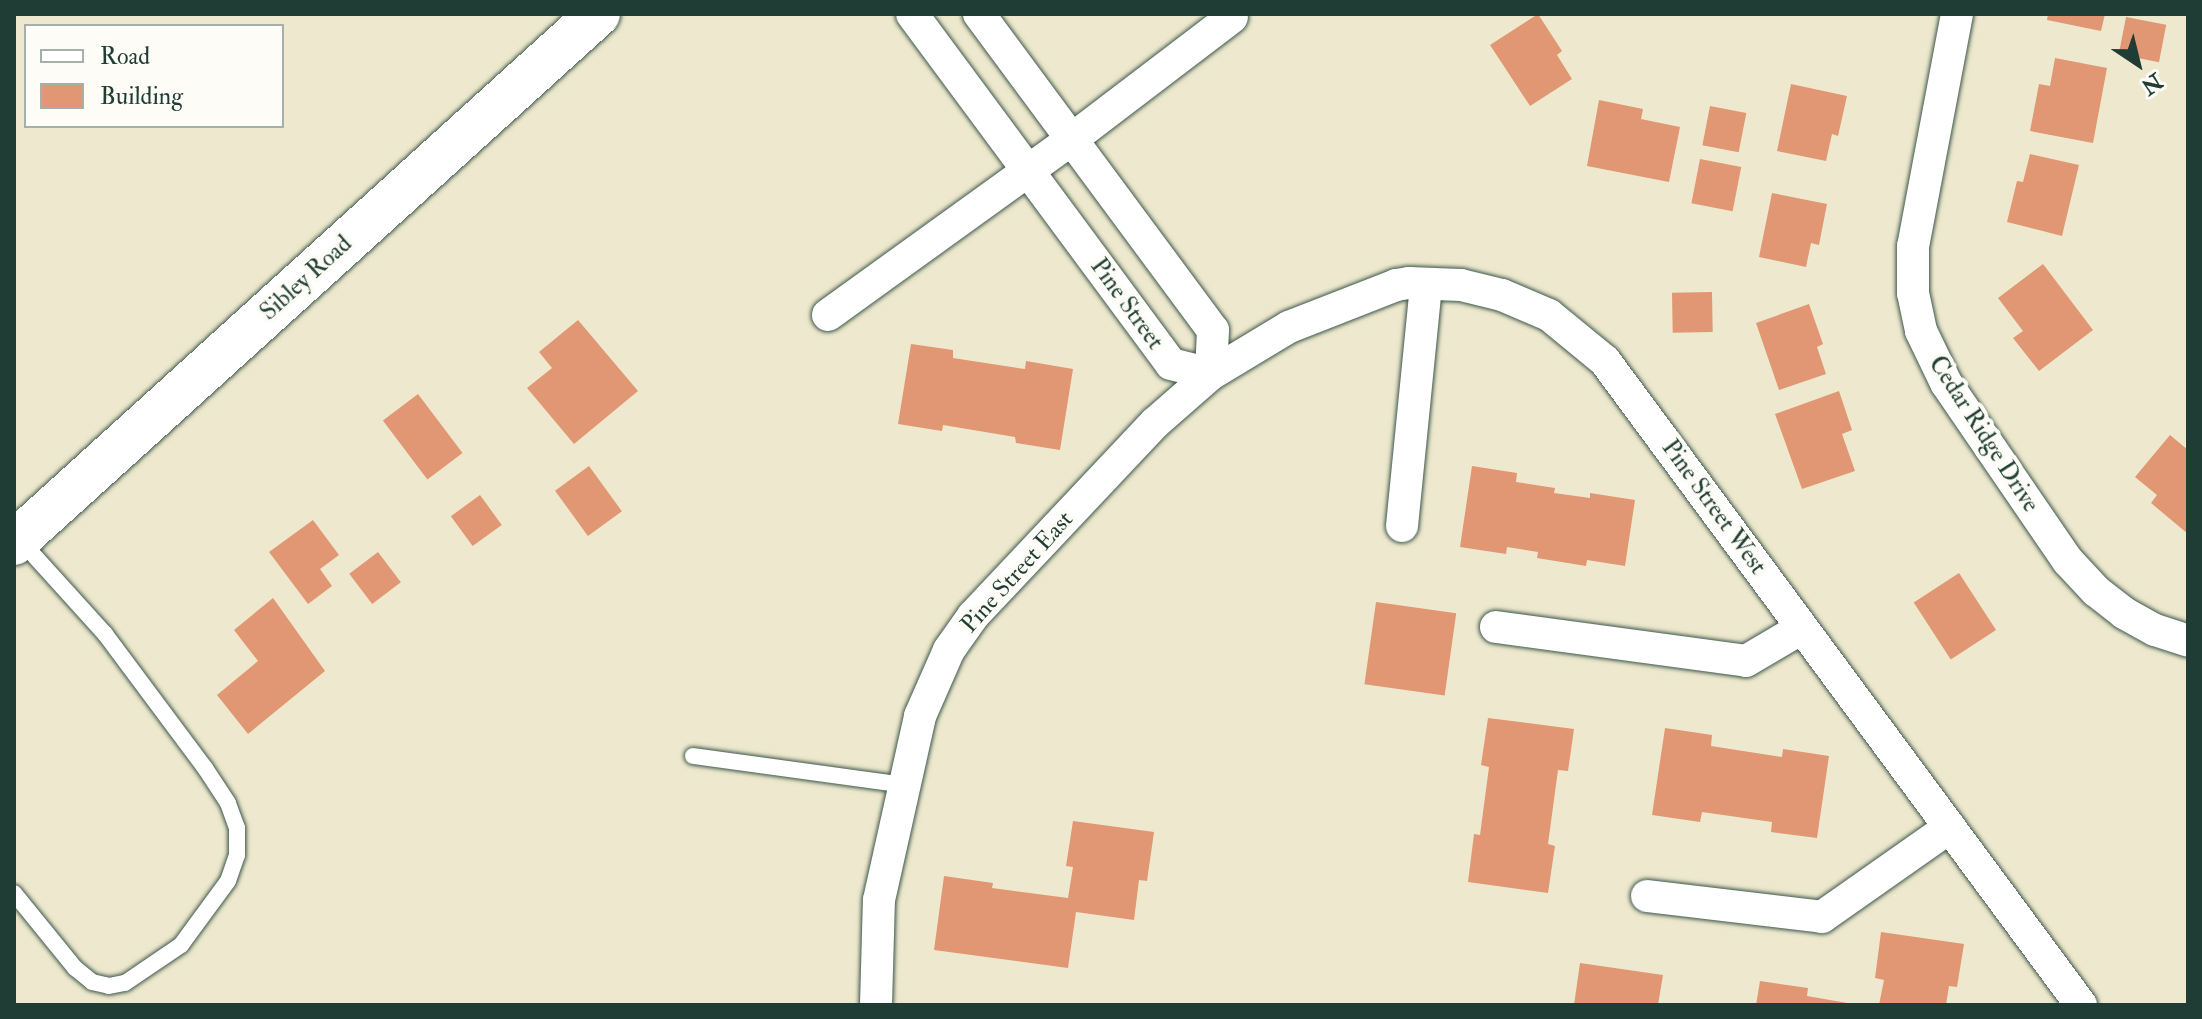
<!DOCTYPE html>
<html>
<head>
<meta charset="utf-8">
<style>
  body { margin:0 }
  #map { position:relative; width:2202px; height:1019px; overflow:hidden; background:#eee9ce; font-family:"IM FELL Double Pica",serif }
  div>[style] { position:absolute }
  .building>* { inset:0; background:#e19773; transform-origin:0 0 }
  .roads { filter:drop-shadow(0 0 2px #3e574b) drop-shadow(0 0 2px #3e574b) }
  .lane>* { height:16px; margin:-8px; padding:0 8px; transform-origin:8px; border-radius:8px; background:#fff }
  .street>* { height:32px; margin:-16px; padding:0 16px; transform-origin:16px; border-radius:16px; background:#fff }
  .secondary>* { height:44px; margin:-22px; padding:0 22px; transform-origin:22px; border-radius:22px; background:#fff }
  span { translate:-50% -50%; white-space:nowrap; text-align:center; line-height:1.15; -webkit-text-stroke:8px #fdfcf7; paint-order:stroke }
  .street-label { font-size:24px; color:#1f3d34 }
  .frame { position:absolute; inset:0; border:16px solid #1f3d34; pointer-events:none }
  .legend { position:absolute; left:24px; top:24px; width:260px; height:104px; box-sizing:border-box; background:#fdfcf7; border:2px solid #a4b0a9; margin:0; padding:10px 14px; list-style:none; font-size:24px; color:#1f3d34 }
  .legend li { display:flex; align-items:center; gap:16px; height:40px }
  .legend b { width:40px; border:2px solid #a4b0a9 }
  .north { position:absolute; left:2098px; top:24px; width:80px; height:80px; -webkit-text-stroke:6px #fdfcf7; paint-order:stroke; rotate:145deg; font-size:22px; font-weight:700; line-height:32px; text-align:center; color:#1f3d34 }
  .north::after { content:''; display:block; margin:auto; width:28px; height:36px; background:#1f3d34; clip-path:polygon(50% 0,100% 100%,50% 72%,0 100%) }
</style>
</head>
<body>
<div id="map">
  <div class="building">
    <i style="clip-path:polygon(1538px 14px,1562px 51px,1557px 55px,1572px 79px,1530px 106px,1490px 45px)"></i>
    <i style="clip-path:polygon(2048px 14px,2105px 14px,2101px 31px,2047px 20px)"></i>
    <i style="left:2126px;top:17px;width:41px;height:38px;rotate:11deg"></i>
    <i style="clip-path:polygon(2055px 58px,2107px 68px,2093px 143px,2030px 131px,2039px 84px,2050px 86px)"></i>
    <i style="clip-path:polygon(1791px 84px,1847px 96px,1838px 136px,1832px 134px,1826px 161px,1777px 151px)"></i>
    <i style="clip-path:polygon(1599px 100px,1643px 109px,1641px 119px,1680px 127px,1669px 182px,1587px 166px)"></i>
    <i style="left:1710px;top:106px;width:37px;height:40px;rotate:11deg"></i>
    <i style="clip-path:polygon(2030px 154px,2079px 165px,2062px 236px,2007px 222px,2017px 181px,2023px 182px)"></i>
    <i style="left:1700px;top:159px;width:42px;height:45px;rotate:11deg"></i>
    <i style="clip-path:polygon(1772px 193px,1827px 204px,1819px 245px,1811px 243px,1806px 267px,1759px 257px)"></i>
    <i style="clip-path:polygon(2043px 264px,2093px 330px,2039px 371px,2013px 338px,2023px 331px,1998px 298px)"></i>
    <i style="left:1712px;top:292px;width:40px;height:40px;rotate:89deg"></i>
    <i style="clip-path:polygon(1809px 304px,1823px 344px,1817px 347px,1826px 374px,1779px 390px,1756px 323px)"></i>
    <i style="clip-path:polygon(578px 320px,638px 391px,574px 444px,527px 388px,552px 368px,539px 352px)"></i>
    <i style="clip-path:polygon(911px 344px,953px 350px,953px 358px,1025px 369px,1026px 361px,1073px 369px,1060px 450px,1016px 443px,1015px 437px,943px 425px,942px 431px,898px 424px)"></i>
    <i style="clip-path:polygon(1839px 391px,1852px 430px,1842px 434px,1855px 471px,1802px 489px,1775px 414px)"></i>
    <i style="left:418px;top:394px;width:74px;height:44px;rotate:53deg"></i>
    <i style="clip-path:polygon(2170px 435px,2188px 450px,2188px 534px,2151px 503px,2157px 495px,2135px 477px)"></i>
    <i style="left:589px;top:466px;width:56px;height:42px;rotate:54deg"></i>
    <i style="clip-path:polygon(1472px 466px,1517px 473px,1516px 482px,1555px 488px,1554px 493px,1590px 498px,1590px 493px,1635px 500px,1625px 566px,1587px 560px,1586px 566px,1537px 558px,1538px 552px,1507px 547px,1506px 554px,1460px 547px)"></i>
    <i style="left:480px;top:495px;width:37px;height:36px;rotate:54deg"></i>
    <i style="clip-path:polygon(313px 520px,339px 555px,320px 569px,332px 586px,308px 604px,269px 552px)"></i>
    <i style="left:378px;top:552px;width:38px;height:36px;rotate:53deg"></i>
    <i style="left:1959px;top:573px;width:68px;height:54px;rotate:57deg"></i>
    <i style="clip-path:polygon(273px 598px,325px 671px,248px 734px,217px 695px,258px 661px,234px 630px)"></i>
    <i style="left:1376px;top:602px;width:81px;height:83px;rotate:8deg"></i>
    <i style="clip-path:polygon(1488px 718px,1574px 729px,1568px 771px,1558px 770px,1548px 844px,1555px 846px,1548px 893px,1468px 882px,1474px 834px,1480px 835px,1489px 767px,1481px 765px)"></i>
    <i style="clip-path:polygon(1665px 728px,1712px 735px,1711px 746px,1782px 757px,1783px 749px,1829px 756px,1817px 838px,1771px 832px,1772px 822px,1702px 812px,1700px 822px,1652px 815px)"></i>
    <i style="clip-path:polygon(1073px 821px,1154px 832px,1147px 881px,1139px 880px,1134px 920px,1076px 912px,1068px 968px,934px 950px,944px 876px,993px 883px,992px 888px,1068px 898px,1073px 867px,1066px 866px)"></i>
    <i style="clip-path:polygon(1881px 932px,1964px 944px,1957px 987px,1949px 986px,1946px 1005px,1879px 1005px,1884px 980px,1875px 978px)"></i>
    <i style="clip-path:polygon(1580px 963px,1663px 975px,1658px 1005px,1574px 1005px)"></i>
    <i style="clip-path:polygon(1760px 981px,1808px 988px,1807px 996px,1859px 1005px,1756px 1005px)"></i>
  </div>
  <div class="roads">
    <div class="lane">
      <i style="left:693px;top:756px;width:214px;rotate:7.8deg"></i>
      <i style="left:14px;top:893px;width:97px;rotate:50.9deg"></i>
      <i style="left:75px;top:968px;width:22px;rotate:39deg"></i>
      <i style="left:92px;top:982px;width:17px;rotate:13deg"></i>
      <i style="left:109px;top:986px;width:16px;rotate:-11deg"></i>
      <i style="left:125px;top:983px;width:68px;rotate:-34.2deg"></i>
      <i style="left:181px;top:945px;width:79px;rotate:-53.7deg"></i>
      <i style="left:228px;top:881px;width:28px;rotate:-71deg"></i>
      <i style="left:237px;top:855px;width:27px;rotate:-90deg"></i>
      <i style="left:237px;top:828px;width:27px;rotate:-110deg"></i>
      <i style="left:228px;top:803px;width:42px;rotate:-123.3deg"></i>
      <i style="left:205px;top:768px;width:167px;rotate:-126.7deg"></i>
      <i style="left:105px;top:634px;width:127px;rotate:-132.1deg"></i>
    </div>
    <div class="street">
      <i style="left:912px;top:14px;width:435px;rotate:53.5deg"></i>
      <i style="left:1171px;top:364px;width:41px;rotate:14deg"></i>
      <i style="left:979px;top:14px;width:393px;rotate:53.5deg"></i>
      <i style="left:1213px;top:330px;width:44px;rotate:92.6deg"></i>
      <i style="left:1957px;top:14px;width:236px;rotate:100.7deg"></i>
      <i style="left:1913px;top:246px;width:47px;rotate:90deg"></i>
      <i style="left:1913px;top:293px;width:39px;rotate:78deg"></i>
      <i style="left:1921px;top:331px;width:58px;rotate:64.3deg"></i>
      <i style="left:1946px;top:383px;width:216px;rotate:55.6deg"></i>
      <i style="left:2068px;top:561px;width:41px;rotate:47deg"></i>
      <i style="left:2096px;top:591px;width:36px;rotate:38deg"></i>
      <i style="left:2124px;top:613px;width:35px;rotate:29deg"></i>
      <i style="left:2155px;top:630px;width:35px;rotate:18deg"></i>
      <i style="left:828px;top:315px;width:301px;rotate:-35.8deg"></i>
      <i style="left:1072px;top:139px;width:201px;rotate:-37.3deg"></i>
      <i style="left:1402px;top:526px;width:243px;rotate:-84.3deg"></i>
      <i style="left:1496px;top:627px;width:252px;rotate:7.7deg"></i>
      <i style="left:1746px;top:661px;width:65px;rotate:-30.5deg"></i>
      <i style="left:1647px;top:896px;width:176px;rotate:6.8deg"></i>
      <i style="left:1822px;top:917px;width:156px;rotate:-35.1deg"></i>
      <i style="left:876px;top:1005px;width:105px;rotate:-88.4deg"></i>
      <i style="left:879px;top:900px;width:189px;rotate:-77.4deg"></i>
      <i style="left:920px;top:716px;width:72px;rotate:-66.3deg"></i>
      <i style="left:949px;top:650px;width:42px;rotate:-54.8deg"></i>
      <i style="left:973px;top:616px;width:265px;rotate:-46.7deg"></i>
      <i style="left:1155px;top:423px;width:74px;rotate:-41.2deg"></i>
      <i style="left:1211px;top:374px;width:91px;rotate:-31.1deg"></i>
      <i style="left:1289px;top:327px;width:115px;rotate:-21.4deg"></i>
      <i style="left:1396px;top:285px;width:13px;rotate:-9deg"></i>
      <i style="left:1409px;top:283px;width:52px;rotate:2.2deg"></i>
      <i style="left:1461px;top:285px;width:42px;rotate:13.7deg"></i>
      <i style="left:1502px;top:295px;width:51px;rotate:23.1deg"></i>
      <i style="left:1549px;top:315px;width:72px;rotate:39.4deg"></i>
      <i style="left:1605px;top:361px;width:801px;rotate:53.53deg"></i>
    </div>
    <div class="secondary">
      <i style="left:14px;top:543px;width:788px;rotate:-42.17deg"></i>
    </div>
  </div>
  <div class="street-label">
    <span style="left:306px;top:278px;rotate:-42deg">Sibley Road</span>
    <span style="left:1127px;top:304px;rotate:54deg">Pine Street</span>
    <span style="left:1984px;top:434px;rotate:57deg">Cedar Ridge Drive</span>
    <span style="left:1714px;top:507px;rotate:54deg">Pine Street West</span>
    <span style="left:1017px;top:572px;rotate:-48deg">Pine Street East</span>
  </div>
  <div class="frame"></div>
  <ul class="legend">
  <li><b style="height:10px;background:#fff"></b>Road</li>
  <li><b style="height:22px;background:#e19773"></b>Building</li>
  </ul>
  <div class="north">N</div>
</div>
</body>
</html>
